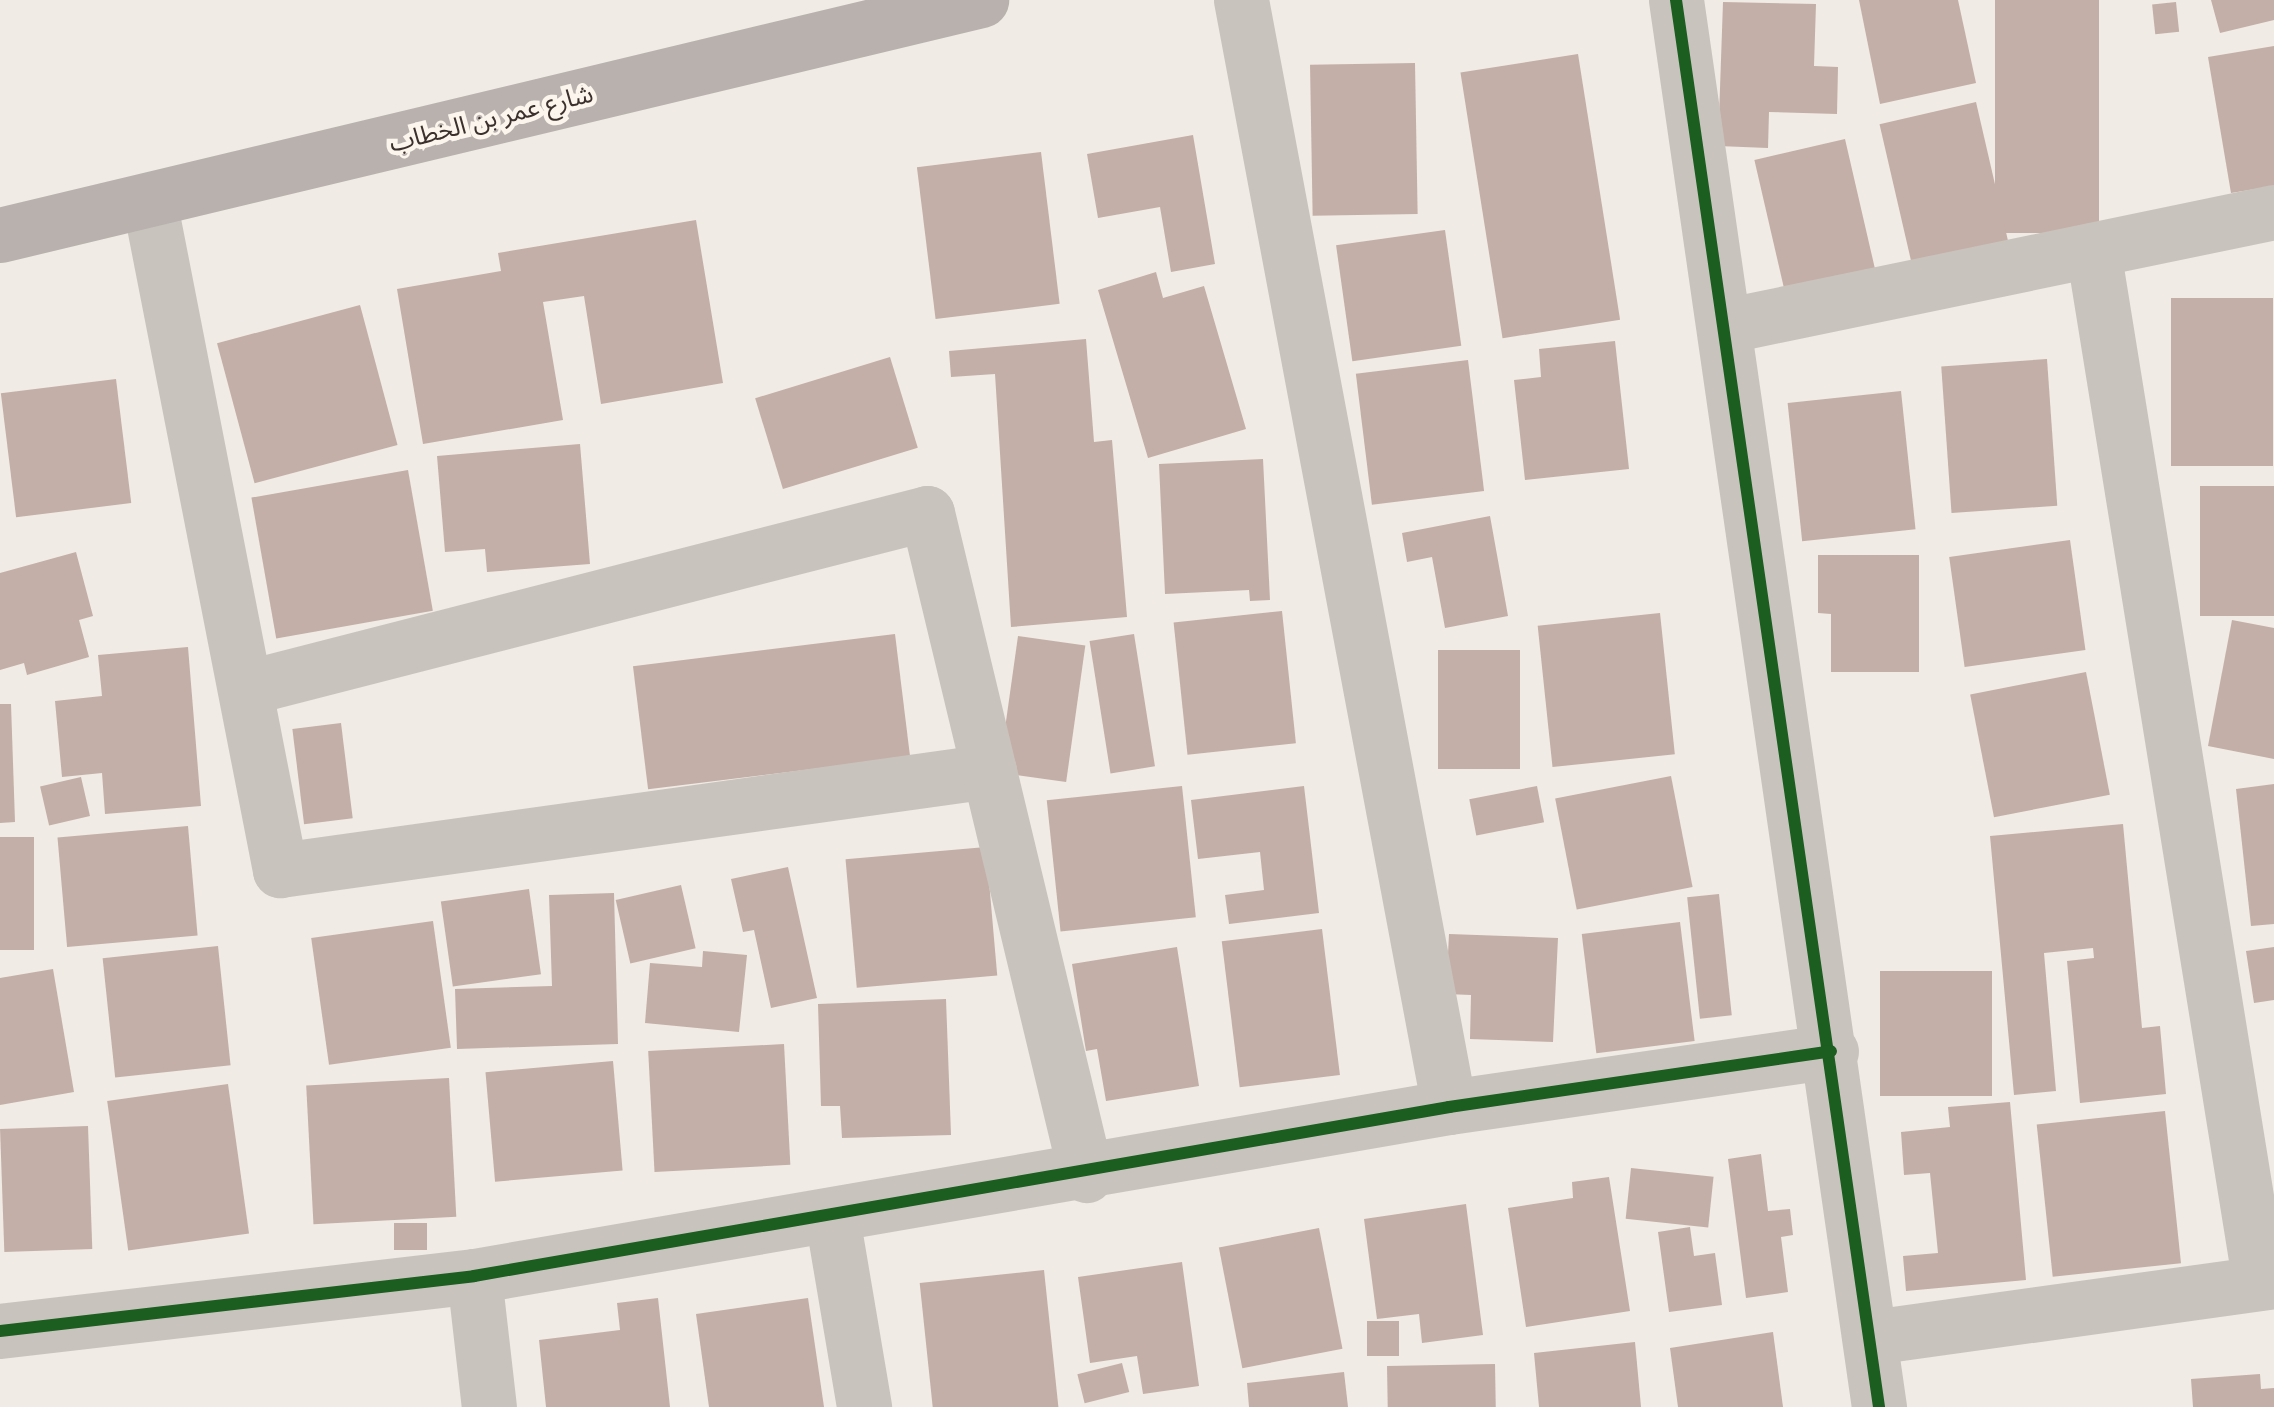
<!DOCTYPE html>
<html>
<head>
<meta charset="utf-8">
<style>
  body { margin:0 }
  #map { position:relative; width:2274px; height:1407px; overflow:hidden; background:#f0ebe5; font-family:"PT Sans","Noto Sans Arabic",sans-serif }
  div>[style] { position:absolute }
  .building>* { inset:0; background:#c3afa7; transform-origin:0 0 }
  .minor>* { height:55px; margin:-27.5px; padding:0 27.5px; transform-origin:27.5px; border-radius:27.5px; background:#c9c3be }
  .major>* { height:55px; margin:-27.5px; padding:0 27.5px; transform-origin:27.5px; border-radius:27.5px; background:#b8b1ad }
  .cycleway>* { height:12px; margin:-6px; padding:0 6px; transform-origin:6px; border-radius:6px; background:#1b5e20 }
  span { translate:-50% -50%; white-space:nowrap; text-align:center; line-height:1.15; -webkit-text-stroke:9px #fbf5ee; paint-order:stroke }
  .street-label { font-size:25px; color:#3b302b }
</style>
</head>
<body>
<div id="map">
  <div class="building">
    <i style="clip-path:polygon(1859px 0,1958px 0,1976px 83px,1880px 104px)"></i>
    <i style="left:1995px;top:0;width:104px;height:233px"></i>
    <i style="clip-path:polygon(2211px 0,2274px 0,2274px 20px,2220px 33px)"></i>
    <i style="clip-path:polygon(1723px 2px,1816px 4px,1814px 66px,1838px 67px,1837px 114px,1769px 112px,1768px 148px,1718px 146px)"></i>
    <i style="left:2176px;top:2px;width:30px;height:24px;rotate:84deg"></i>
    <i style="clip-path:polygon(2274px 46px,2274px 186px,2231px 193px,2208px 57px)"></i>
    <i style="left:1578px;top:54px;width:269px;height:119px;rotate:81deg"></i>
    <i style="left:1415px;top:63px;width:151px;height:105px;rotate:89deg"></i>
    <i style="left:1976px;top:102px;width:151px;height:99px;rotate:77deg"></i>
    <i style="clip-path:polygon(1193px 135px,1215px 264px,1171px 272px,1160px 207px,1098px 218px,1087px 154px)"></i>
    <i style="left:1845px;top:139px;width:144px;height:93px;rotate:77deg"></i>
    <i style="left:1041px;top:152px;width:153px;height:125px;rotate:83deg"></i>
    <i style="clip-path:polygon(696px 220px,723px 383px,601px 404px,584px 296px,543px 302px,563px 420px,423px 444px,397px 289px,501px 271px,498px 253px)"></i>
    <i style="left:1445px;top:230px;width:117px;height:110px;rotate:82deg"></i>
    <i style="clip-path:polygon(1156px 272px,1163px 298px,1204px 286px,1246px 429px,1148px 458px,1098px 290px)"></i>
    <i style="left:2273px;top:298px;width:168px;height:102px;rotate:90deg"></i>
    <i style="left:360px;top:305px;width:145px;height:148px;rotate:75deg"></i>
    <i style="clip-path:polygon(1086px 339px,1094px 442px,1112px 440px,1127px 617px,1011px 627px,995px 374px,951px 377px,949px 351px)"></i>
    <i style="clip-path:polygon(1615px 341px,1629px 469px,1525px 480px,1514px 380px,1541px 377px,1539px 349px)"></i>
    <i style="left:890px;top:357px;width:95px;height:141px;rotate:73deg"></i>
    <i style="left:2047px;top:359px;width:147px;height:106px;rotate:86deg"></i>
    <i style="left:1468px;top:360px;width:132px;height:113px;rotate:83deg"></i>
    <i style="left:116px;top:379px;width:125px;height:116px;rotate:83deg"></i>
    <i style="left:1901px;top:391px;width:139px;height:114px;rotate:84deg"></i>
    <i style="clip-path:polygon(580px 444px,590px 564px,487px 572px,485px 549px,445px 552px,437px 456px)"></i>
    <i style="clip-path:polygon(1263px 459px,1270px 600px,1250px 601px,1249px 590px,1165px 594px,1159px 464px)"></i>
    <i style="left:408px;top:470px;width:143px;height:159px;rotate:80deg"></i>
    <i style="left:2200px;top:486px;width:74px;height:130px"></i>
    <i style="clip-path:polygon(1490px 516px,1508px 616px,1445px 628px,1432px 557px,1407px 562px,1402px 533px)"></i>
    <i style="left:2070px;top:540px;width:111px;height:122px;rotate:82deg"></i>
    <i style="clip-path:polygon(76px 552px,93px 616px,79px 620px,89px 657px,27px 675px,24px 663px,0 670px,0 573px)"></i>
    <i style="clip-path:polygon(1818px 555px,1919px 555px,1919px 672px,1831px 672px,1831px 614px,1818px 613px)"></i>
    <i style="left:1282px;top:611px;width:133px;height:109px;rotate:84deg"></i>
    <i style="left:1660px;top:613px;width:142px;height:123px;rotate:84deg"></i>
    <i style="clip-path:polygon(2232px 620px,2274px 628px,2274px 759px,2208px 746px)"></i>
    <i style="left:895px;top:634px;width:124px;height:264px;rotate:83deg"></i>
    <i style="left:1134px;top:634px;width:134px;height:45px;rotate:81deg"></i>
    <i style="left:1018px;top:636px;width:68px;height:138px;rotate:8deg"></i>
    <i style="clip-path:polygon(188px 647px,201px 806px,105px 814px,102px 773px,62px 777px,55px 701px,102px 696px,98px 655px)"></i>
    <i style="left:1520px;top:650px;width:119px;height:82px;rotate:90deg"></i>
    <i style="left:2086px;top:672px;width:125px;height:118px;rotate:79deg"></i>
    <i style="clip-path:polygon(0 704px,11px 704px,15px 822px,0 823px)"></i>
    <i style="left:341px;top:723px;width:96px;height:49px;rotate:83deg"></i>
    <i style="left:1671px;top:776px;width:113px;height:118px;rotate:79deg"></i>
    <i style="left:81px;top:777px;width:40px;height:42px;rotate:77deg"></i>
    <i style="clip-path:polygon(2274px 784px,2274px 924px,2251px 926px,2236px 789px)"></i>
    <i style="left:1182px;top:786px;width:132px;height:136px;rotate:84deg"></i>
    <i style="clip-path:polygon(1304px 786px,1319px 913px,1229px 924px,1225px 895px,1264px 890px,1260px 852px,1198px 859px,1191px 800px)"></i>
    <i style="left:1537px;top:786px;width:37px;height:69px;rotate:79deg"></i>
    <i style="clip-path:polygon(2123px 824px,2142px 1028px,2160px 1026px,2166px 1094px,2080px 1103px,2067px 961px,2094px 958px,2093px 948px,2044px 953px,2056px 1091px,2014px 1095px,1990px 836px)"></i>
    <i style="left:188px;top:826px;width:110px;height:131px;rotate:85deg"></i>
    <i style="left:0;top:837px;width:34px;height:113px"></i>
    <i style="left:986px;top:847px;width:129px;height:141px;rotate:85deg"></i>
    <i style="clip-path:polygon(788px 867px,817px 998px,771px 1008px,754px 930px,743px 932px,731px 879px)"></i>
    <i style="left:681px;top:885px;width:65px;height:67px;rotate:77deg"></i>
    <i style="left:529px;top:889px;width:86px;height:89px;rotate:82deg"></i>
    <i style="clip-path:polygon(614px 893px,618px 1044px,457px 1049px,455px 989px,552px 986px,549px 895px)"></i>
    <i style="left:1719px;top:894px;width:122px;height:32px;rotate:84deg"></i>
    <i style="left:433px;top:921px;width:128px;height:123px;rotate:82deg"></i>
    <i style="left:1680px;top:922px;width:120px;height:99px;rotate:83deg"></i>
    <i style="left:1322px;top:929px;width:147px;height:101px;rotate:83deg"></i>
    <i style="clip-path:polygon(1449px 934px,1558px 938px,1553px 1042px,1470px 1039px,1471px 995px,1446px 994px)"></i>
    <i style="left:218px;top:946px;width:120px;height:116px;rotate:84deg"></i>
    <i style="clip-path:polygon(1177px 947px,1199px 1086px,1106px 1101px,1097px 1049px,1086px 1051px,1072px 964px)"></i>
    <i style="clip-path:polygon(2274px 947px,2274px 1000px,2254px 1003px,2246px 951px)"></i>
    <i style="clip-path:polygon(703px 951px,747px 955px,739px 1032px,645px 1023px,650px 963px,702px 967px)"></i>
    <i style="clip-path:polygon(53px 969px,74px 1092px,0 1105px,0 978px)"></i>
    <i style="left:1992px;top:971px;width:125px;height:112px;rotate:90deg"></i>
    <i style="clip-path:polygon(946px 999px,951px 1135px,842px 1138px,840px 1106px,821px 1106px,818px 1004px)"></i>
    <i style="left:784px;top:1044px;width:121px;height:136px;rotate:87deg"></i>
    <i style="left:613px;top:1061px;width:110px;height:128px;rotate:85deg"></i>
    <i style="left:449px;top:1078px;width:139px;height:143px;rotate:87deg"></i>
    <i style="left:228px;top:1084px;width:151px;height:122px;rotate:82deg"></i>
    <i style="clip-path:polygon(2010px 1102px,2026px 1280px,1906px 1291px,1903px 1256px,1938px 1253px,1930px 1173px,1904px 1175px,1901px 1132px,1950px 1127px,1948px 1107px)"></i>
    <i style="left:2165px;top:1111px;width:153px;height:129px;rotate:84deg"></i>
    <i style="left:88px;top:1126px;width:123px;height:88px;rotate:88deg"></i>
    <i style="clip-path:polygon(1761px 1154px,1768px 1211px,1790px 1209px,1793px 1235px,1781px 1237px,1788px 1292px,1746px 1298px,1728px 1159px)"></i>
    <i style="left:1631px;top:1168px;width:83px;height:51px;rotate:6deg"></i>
    <i style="clip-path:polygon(1609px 1177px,1630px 1311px,1526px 1327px,1508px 1208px,1573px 1198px,1572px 1182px)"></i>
    <i style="clip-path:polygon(1466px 1204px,1483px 1335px,1422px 1343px,1419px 1314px,1377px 1319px,1364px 1219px)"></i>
    <i style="left:394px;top:1223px;width:33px;height:27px"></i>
    <i style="clip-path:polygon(1690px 1227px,1694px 1256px,1715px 1253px,1722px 1305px,1669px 1312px,1658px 1232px)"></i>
    <i style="left:1319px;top:1228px;width:123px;height:102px;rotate:79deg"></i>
    <i style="clip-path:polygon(1182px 1262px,1199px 1386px,1143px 1394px,1137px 1356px,1090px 1363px,1078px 1277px)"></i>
    <i style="left:1044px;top:1270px;width:138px;height:125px;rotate:84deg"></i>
    <i style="clip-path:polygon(658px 1298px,670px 1407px,546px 1407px,539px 1340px,620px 1330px,617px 1303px)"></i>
    <i style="clip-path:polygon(808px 1298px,824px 1407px,709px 1407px,696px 1314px)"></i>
    <i style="left:1399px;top:1321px;width:35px;height:32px;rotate:90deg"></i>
    <i style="clip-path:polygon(1773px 1332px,1783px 1407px,1678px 1407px,1670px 1348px)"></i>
    <i style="clip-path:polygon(1635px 1342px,1641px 1407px,1539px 1407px,1534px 1353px)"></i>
    <i style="left:1122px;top:1363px;width:30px;height:46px;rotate:76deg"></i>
    <i style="left:1495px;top:1364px;width:43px;height:108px;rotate:89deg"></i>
    <i style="clip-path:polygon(1344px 1372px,1348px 1407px,1249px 1407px,1247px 1383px)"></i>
    <i style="clip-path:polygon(2260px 1374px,2261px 1389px,2274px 1388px,2274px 1407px,2193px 1407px,2191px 1379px)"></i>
  </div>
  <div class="minor">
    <i style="left:1241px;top:0;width:1126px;rotate:79.36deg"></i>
    <i style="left:1676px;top:0;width:1422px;rotate:81.79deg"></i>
    <i style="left:149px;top:200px;width:683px;rotate:78.94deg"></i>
    <i style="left:280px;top:870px;width:716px;rotate:-7.95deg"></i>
    <i style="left:2093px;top:250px;width:1046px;rotate:80.82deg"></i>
    <i style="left:1724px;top:326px;width:562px;rotate:-11.71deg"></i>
    <i style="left:245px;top:688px;width:704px;rotate:-14.39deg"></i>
    <i style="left:927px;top:513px;width:681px;rotate:76.49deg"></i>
    <i style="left:832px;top:1217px;width:193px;rotate:80.4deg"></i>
    <i style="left:474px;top:1276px;width:132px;rotate:83.5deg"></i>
    <i style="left:0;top:1331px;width:477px;rotate:-6.6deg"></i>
    <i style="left:474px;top:1276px;width:990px;rotate:-9.83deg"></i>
    <i style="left:1449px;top:1107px;width:386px;rotate:-8.3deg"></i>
    <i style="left:1872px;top:1337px;width:406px;rotate:-7.9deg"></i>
  </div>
  <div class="major">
    <i style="left:0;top:235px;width:1009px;rotate:-13.47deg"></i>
  </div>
  <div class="cycleway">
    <i style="left:1676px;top:0;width:1422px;rotate:81.79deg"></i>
    <i style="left:0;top:1331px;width:477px;rotate:-6.6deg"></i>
    <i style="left:474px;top:1276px;width:990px;rotate:-9.83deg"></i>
    <i style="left:1449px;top:1107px;width:386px;rotate:-8.3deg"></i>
  </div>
  <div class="street-label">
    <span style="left:491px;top:118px;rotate:-14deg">شارع عمر بن الخطاب</span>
  </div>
</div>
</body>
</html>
